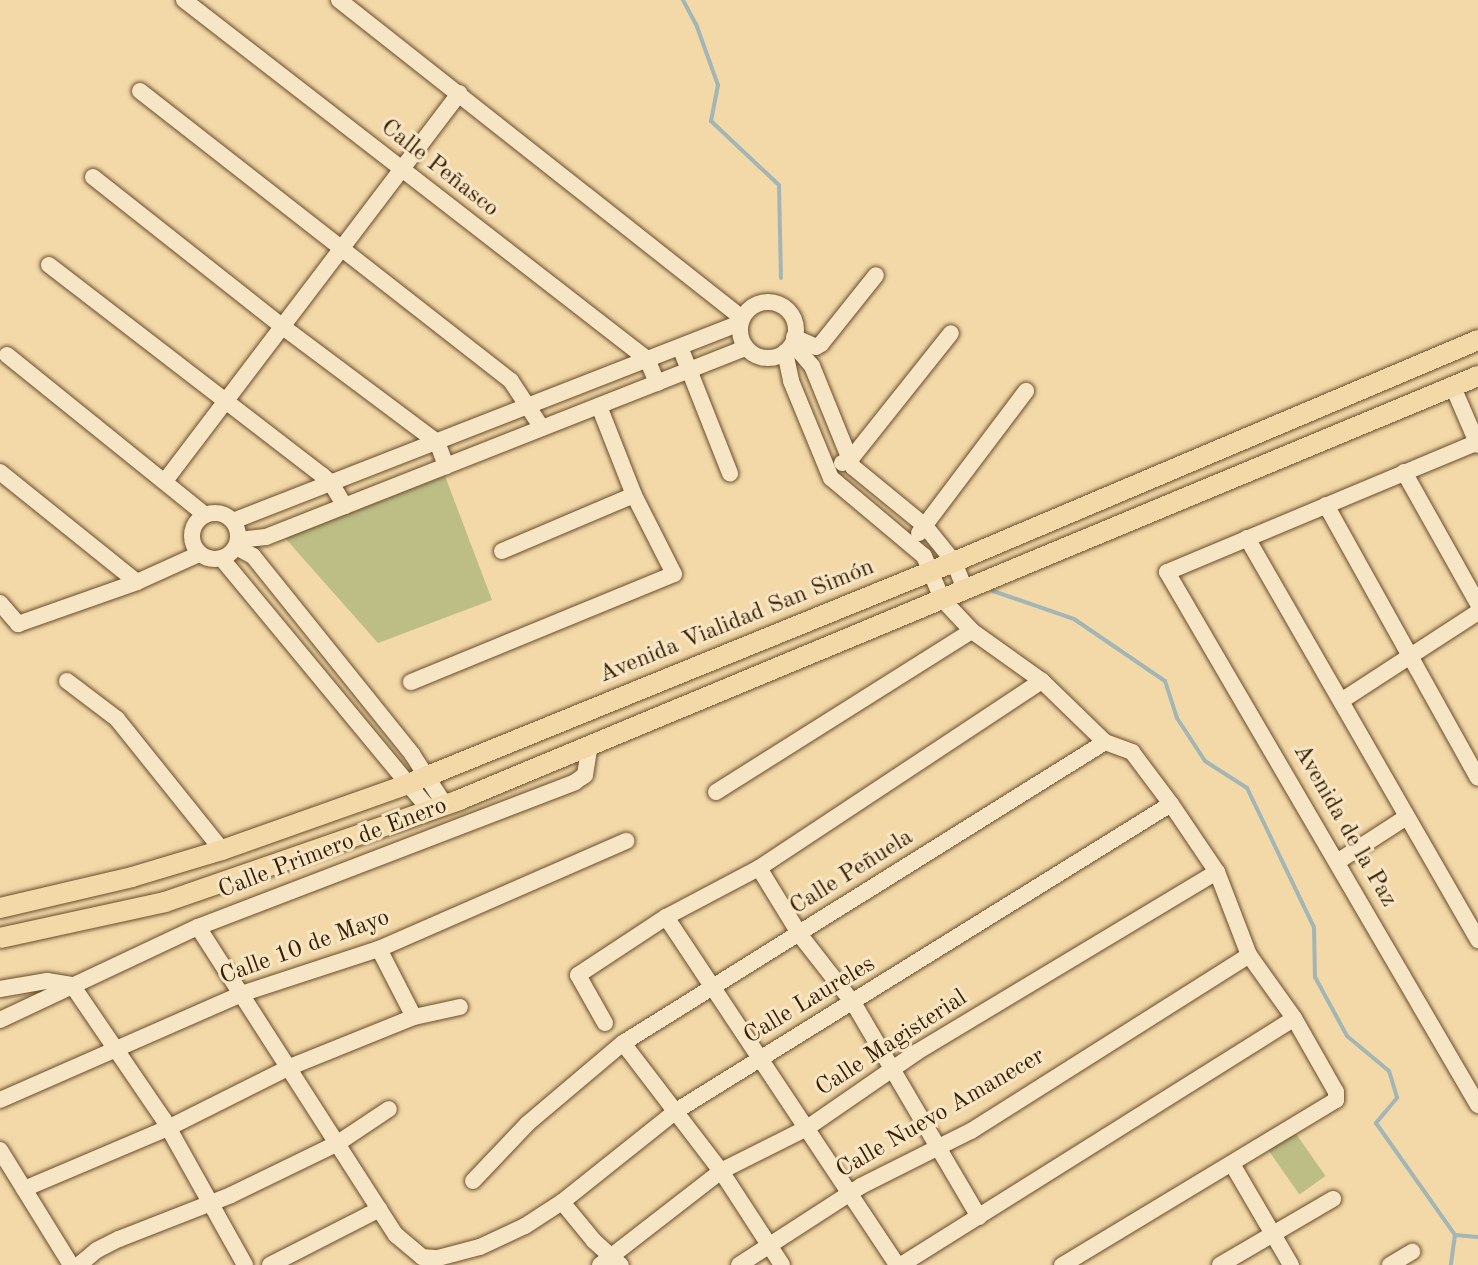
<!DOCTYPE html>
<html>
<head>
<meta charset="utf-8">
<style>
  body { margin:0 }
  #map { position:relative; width:1478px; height:1265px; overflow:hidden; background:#f3d8a8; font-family:"Old Standard TT",serif }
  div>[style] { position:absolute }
  .green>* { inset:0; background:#bcbe86; transform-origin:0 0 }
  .stream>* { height:4px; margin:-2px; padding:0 2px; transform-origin:2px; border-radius:2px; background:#a3b6b5 }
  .roads { filter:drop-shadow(0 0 2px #674c2a) drop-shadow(0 0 2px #674c2a) }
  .minor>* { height:16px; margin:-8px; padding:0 8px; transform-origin:8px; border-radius:8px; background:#f7e6c6 }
  .minor>.ring { margin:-8px; padding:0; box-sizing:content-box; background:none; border:16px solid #f7e6c6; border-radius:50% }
  .major>* { height:20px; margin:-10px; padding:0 10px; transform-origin:10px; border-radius:10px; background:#f3d8a8 }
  span { translate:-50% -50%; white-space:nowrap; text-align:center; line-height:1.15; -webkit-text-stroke:6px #f7e6c6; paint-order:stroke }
  .street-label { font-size:24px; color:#381e00 }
</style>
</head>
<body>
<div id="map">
  <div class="green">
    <i style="clip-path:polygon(445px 476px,492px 600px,378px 643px,285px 538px)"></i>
    <i style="left:1294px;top:1131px;width:55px;height:32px;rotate:55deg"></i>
  </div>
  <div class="stream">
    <i style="left:683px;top:0;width:27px;rotate:62deg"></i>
    <i style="left:696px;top:24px;width:65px;rotate:70.2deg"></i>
    <i style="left:718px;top:85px;width:37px;rotate:101deg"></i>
    <i style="left:711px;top:121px;width:93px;rotate:43.3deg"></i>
    <i style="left:779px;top:185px;width:93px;rotate:88.8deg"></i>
    <i style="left:993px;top:591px;width:86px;rotate:19.1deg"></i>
    <i style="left:1074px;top:619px;width:110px;rotate:34.3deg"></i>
    <i style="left:1165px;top:681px;width:39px;rotate:72deg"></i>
    <i style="left:1177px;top:718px;width:51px;rotate:56.9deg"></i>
    <i style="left:1205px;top:761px;width:50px;rotate:32.7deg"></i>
    <i style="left:1247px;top:788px;width:154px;rotate:64.3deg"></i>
    <i style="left:1314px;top:927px;width:50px;rotate:88.9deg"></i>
    <i style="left:1315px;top:977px;width:67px;rotate:61.5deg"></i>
    <i style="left:1347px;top:1036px;width:55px;rotate:39.8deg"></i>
    <i style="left:1389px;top:1071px;width:28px;rotate:73deg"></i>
    <i style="left:1397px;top:1098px;width:33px;rotate:130deg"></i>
    <i style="left:1376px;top:1123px;width:137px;rotate:54.8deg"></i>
    <i style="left:1455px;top:1235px;width:30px;rotate:98deg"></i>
    <i style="left:1455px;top:1235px;width:23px;rotate:5deg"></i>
  </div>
  <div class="roads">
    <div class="minor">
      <i style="left:184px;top:0;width:586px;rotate:37.79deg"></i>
      <i style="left:647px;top:359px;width:26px;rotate:67deg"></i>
      <i style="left:339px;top:0;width:513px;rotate:38.28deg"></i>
      <i style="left:140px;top:91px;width:471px;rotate:38deg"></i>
      <i style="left:511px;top:381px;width:56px;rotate:56.6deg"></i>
      <i style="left:93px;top:177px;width:242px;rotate:38.3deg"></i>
      <i style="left:283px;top:327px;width:192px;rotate:36.8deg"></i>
      <i style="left:437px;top:442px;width:26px;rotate:69deg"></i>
      <i style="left:49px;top:265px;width:344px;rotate:37.6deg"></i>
      <i style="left:322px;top:475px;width:12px;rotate:42deg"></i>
      <i style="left:331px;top:483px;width:27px;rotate:59deg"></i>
      <i class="ring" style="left:740px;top:302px;width:40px;height:40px"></i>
      <i style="left:794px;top:337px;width:24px;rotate:24deg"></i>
      <i style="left:816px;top:347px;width:6px;rotate:-31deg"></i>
      <i style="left:821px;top:344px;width:88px;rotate:-51.4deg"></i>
      <i style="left:793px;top:344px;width:29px;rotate:49deg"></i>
      <i style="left:812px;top:366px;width:109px;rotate:67.9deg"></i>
      <i style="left:853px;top:467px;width:93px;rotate:39.3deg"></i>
      <i style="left:925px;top:526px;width:46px;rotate:51.1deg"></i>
      <i style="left:954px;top:562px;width:29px;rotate:68deg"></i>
      <i style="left:680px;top:347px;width:136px;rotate:68.4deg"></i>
      <i style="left:785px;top:352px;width:30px;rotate:78deg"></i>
      <i style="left:791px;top:381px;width:105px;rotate:67.6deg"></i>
      <i style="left:831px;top:478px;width:121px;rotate:40deg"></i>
      <i style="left:924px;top:556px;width:47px;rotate:67.3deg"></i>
      <i style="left:942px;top:599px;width:44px;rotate:46.8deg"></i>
      <i style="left:972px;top:631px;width:86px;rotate:35.5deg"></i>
      <i style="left:1042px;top:681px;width:88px;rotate:44.1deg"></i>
      <i style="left:1105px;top:742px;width:29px;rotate:20deg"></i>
      <i style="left:1132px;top:752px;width:65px;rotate:53.1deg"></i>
      <i style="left:1171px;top:804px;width:82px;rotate:55.9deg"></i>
      <i style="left:1217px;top:872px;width:89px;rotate:68.9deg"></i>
      <i style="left:1249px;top:955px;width:77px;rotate:54.5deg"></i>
      <i style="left:1294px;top:1018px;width:85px;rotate:60.4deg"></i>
      <i style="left:1336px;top:1092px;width:8px;rotate:90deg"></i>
      <i style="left:1336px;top:1100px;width:320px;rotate:148.9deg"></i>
      <i style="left:7px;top:355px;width:255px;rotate:38.9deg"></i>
      <i style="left:1453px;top:387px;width:63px;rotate:66.7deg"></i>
      <i style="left:1478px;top:442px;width:337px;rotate:157.3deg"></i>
      <i style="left:1167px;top:572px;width:617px;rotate:59.74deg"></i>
      <i style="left:842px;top:463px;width:9px;rotate:-21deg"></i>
      <i style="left:850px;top:460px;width:162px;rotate:-51.5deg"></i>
      <i style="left:0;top:472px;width:176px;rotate:38.8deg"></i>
      <i style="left:1404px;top:472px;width:151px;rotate:60.7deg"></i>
      <i style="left:165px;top:481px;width:487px;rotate:-52.8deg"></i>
      <i style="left:1326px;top:505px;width:312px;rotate:60.9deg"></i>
      <i class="ring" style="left:192px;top:513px;width:30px;height:30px"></i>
      <i style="left:233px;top:521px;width:544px;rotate:-21.33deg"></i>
      <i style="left:919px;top:533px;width:178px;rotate:-53deg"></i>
      <i style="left:1247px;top:538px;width:464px;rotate:60.1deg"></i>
      <i style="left:238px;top:540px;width:28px;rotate:-6deg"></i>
      <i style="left:266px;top:537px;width:515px;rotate:-21.53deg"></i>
      <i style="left:236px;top:547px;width:19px;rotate:28deg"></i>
      <i style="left:253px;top:556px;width:254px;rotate:51.2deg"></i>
      <i style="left:412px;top:754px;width:61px;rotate:57.1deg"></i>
      <i style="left:502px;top:551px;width:143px;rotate:-23deg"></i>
      <i style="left:222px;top:559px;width:326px;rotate:50.4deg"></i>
      <i style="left:0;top:603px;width:28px;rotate:49deg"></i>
      <i style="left:18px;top:624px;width:126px;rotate:-19.4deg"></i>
      <i style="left:137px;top:582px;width:68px;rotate:-24.3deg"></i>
      <i style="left:67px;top:681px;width:63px;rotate:37.2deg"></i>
      <i style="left:117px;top:719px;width:168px;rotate:51.3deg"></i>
      <i style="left:411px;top:682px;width:284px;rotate:-22.3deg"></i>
      <i style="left:674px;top:574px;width:89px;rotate:-116.9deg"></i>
      <i style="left:634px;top:495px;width:96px;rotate:-111.5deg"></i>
      <i style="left:1341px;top:701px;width:163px;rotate:-33deg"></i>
      <i style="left:716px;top:792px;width:302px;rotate:-32.2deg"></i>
      <i style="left:1337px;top:862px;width:81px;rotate:-32.9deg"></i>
      <i style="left:759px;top:868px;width:79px;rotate:58.5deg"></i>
      <i style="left:800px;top:935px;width:88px;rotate:52deg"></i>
      <i style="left:854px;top:1004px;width:247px;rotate:59.6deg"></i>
      <i style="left:666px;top:917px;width:418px;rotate:56.4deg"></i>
      <i style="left:198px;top:927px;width:366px;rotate:57.3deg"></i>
      <i style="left:396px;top:1235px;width:34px;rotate:40deg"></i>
      <i style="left:422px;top:1257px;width:16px;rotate:4deg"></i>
      <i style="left:438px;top:1258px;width:43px;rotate:-14.7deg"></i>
      <i style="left:480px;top:1247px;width:50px;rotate:-25deg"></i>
      <i style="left:525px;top:1226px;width:44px;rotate:-33deg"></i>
      <i style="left:562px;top:1202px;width:146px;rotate:-38.6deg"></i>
      <i style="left:676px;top:1111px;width:582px;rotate:-31.81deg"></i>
      <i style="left:379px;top:949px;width:76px;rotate:62.8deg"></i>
      <i style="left:72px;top:985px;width:163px;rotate:55.7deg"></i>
      <i style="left:164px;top:1120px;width:166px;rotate:60.8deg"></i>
      <i style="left:0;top:989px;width:48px;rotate:-9.7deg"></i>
      <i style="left:47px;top:981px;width:25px;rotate:9deg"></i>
      <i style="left:0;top:1020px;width:219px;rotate:-25.2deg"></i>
      <i style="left:198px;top:927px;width:404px;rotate:-21deg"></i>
      <i style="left:575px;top:782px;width:12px;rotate:-35deg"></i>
      <i style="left:585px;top:775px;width:30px;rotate:-81deg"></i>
      <i style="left:605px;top:1023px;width:55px;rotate:-119.4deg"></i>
      <i style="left:578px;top:975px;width:105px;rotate:-33.4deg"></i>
      <i style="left:666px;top:917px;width:105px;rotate:-27.8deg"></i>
      <i style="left:759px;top:868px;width:339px;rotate:-33.5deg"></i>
      <i style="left:623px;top:1043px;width:161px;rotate:52.6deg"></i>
      <i style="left:721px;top:1171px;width:112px;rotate:57deg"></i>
      <i style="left:0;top:1100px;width:263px;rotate:-23.7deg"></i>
      <i style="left:241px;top:994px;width:145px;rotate:-18.1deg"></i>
      <i style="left:379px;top:949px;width:270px;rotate:-23.6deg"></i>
      <i style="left:0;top:1150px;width:135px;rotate:58.3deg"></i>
      <i style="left:1232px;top:1164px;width:117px;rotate:59.7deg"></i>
      <i style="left:473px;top:1181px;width:79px;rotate:-46.5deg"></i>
      <i style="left:527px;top:1124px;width:126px;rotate:-40.2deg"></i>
      <i style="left:623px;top:1043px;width:568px;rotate:-31.98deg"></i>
      <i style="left:24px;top:1189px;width:156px;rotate:-23deg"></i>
      <i style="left:168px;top:1128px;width:136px;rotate:-26.6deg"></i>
      <i style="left:290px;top:1067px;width:134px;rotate:-22deg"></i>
      <i style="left:414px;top:1017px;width:47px;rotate:-12.3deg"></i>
      <i style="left:562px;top:1202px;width:50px;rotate:50.6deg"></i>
      <i style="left:594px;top:1241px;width:36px;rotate:42deg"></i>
      <i style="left:79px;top:1265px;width:23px;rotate:-40deg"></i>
      <i style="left:97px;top:1250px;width:25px;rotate:-27deg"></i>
      <i style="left:119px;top:1239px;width:120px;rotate:-21.4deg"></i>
      <i style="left:231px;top:1195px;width:119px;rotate:-25.9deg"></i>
      <i style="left:338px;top:1143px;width:61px;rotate:-33.7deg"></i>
      <i style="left:270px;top:1265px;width:123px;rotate:-27deg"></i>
      <i style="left:600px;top:1265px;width:153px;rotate:-37.8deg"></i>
      <i style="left:721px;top:1171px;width:96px;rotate:-26.6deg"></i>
      <i style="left:807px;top:1128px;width:134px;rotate:-34.6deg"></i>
      <i style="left:917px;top:1052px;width:350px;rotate:-31deg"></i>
      <i style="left:739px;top:1265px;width:145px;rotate:-32.9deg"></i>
      <i style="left:861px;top:1186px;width:123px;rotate:-26.6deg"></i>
      <i style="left:971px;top:1131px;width:329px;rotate:-32.3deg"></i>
      <i style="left:901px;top:1265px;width:464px;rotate:-32.1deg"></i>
      <i style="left:1220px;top:1265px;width:131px;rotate:-30.3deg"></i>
      <i style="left:1390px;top:1265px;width:26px;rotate:-31deg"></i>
    </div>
    <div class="major">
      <i style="left:0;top:908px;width:136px;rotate:-13.2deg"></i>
      <i style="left:132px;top:877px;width:94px;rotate:-16.7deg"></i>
      <i style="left:222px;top:850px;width:197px;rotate:-19.5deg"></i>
      <i style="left:408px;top:784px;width:589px;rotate:-22.13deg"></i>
      <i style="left:954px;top:562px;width:569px;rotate:-22.96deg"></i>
      <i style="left:0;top:938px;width:169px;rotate:-12.3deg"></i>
      <i style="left:165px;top:902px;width:311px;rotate:-19.1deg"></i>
      <i style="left:459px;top:800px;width:1104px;rotate:-22.59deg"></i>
    </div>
  </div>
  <div class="street-label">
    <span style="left:439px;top:169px;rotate:38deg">Calle Peñasco</span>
    <span style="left:737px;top:622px;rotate:-22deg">Avenida Vialidad San Simón</span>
    <span style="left:1344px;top:826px;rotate:60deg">Avenida de la Paz</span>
    <span style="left:333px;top:849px;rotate:-21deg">Calle Primero de Enero</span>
    <span style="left:852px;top:873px;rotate:-32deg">Calle Peñuela</span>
    <span style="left:305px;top:948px;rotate:-20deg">Calle 10 de Mayo</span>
    <span style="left:810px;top:1001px;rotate:-31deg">Calle Laureles</span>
    <span style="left:892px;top:1044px;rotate:-33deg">Calle Magisterial</span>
    <span style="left:941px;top:1114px;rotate:-30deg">Calle Nuevo Amanecer</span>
  </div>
</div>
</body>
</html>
